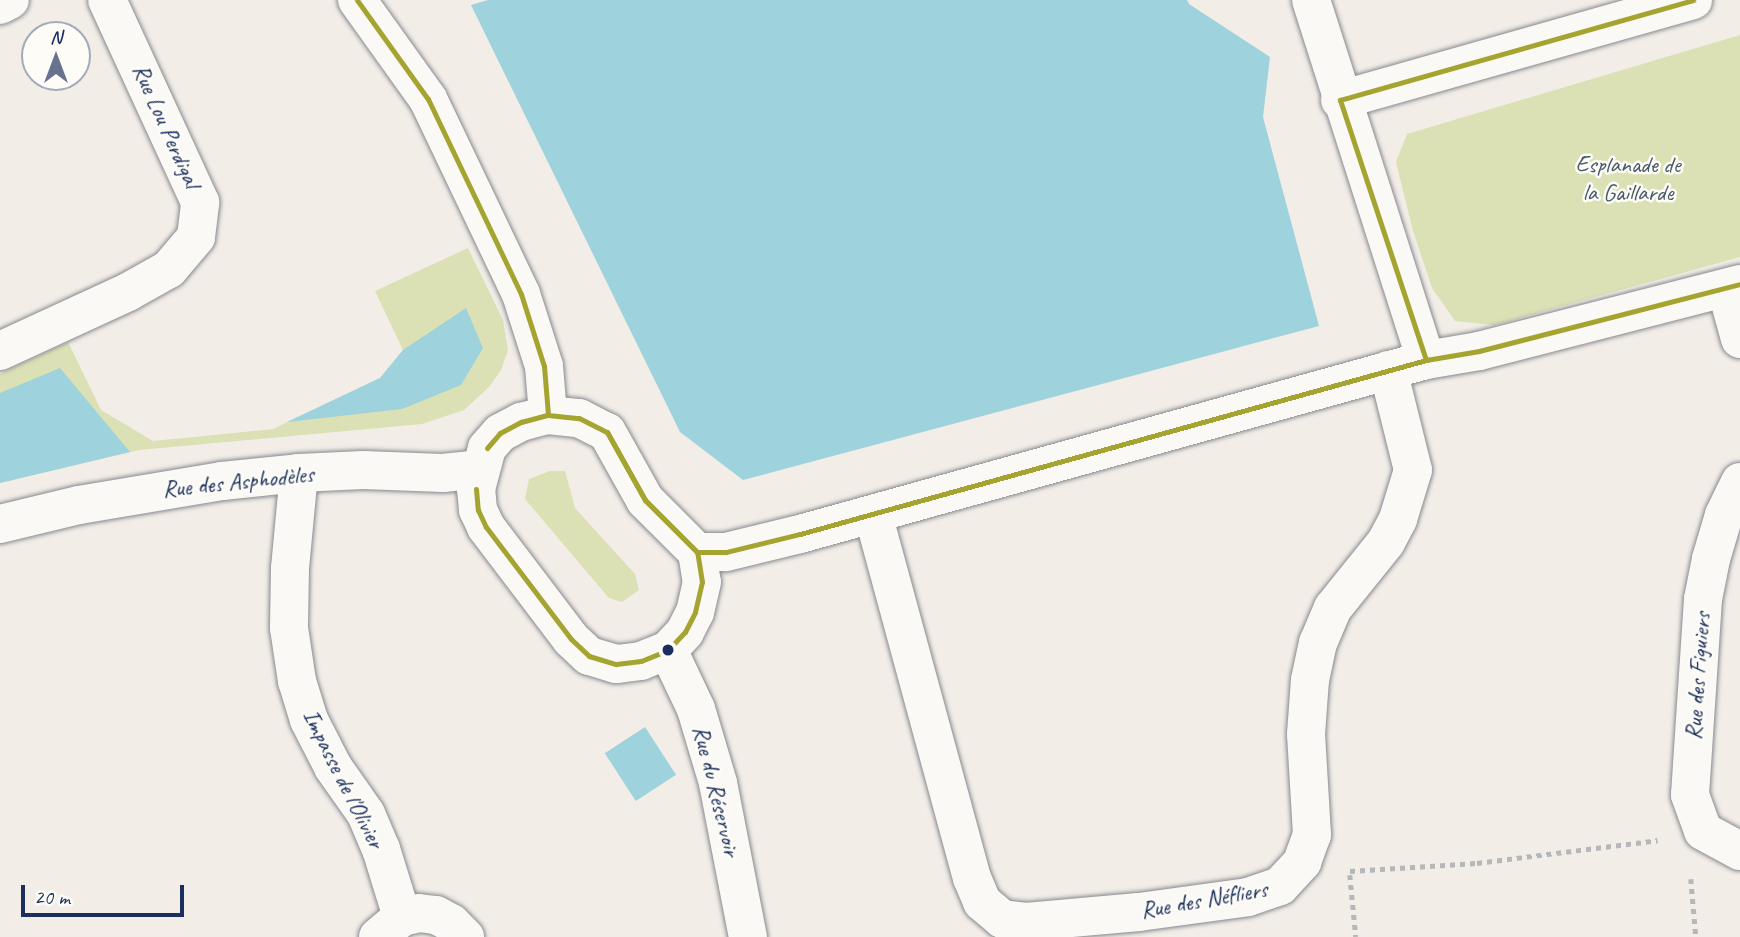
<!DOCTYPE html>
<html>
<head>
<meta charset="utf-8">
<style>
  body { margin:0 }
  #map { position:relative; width:1740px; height:937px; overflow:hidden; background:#f2ede7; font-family:Caveat,sans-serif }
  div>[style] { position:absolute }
  .green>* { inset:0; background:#dbe1b5 }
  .water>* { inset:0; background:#9ed2dc; transform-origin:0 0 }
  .path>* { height:4.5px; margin-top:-2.25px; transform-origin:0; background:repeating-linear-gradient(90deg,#b5b7bb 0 5px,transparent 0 10px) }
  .roads { filter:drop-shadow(0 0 2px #888990) drop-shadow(0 0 2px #888990) }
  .minor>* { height:38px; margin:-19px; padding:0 19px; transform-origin:19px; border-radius:19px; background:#faf9f6 }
  .bus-1>* { height:5px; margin:-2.5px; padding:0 2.5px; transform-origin:2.5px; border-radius:2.5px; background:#a6a431 }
  .dots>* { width:19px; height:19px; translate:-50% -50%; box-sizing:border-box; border:4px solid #fdfcf7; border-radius:50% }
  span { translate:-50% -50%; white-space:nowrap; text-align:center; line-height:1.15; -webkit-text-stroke:5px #fdfcf7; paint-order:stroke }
  .street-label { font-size:24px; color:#1b2f5e }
  .park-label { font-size:24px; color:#46596a }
  .north { position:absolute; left:21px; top:21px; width:70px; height:70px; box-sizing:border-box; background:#fdfcf7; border:2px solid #a3aaba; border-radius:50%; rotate:0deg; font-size:19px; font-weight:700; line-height:28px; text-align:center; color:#1b2f5e }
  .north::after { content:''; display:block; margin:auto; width:24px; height:32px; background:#66728e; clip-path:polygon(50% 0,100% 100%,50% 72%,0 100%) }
  .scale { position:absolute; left:21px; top:885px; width:163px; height:32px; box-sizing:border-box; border:4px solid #1b2f5e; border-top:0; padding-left:9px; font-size:21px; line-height:24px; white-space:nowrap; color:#1b2f5e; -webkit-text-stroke:5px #fdfcf7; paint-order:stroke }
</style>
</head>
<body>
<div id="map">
  <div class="green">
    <i style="clip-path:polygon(1740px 35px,1740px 257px,1494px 325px,1455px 321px,1432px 288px,1413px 231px,1396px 162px,1407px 134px)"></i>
    <i style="clip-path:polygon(468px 248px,503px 320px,508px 350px,501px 370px,489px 387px,464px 410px,422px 424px,139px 450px,0 483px,0 374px,68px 342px,101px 410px,153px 441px,273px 429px,380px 378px,403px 350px,375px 291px)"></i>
    <i style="clip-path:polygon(550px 471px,565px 471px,575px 508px,635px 574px,639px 590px,622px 602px,609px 598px,525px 499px,529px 479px)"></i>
  </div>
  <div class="water">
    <i style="clip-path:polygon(488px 0,1187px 0,1189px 4px,1270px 57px,1263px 117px,1319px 326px,743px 480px,680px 432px,471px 5px)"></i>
    <i style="clip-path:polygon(466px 308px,483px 348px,461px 385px,402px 409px,287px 422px,380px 378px,403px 350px)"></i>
    <i style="clip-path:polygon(60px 368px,130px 452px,0 483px,0 393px)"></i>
    <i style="left:645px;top:727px;width:57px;height:48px;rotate:57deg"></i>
  </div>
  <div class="path">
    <i style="left:1350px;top:871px;width:127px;rotate:-3.6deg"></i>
    <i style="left:1477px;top:863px;width:182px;rotate:-7.2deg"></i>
    <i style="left:1350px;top:875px;width:62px;rotate:84.5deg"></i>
    <i style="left:1691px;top:879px;width:58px;rotate:85.1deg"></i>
  </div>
  <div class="roads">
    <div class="minor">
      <i style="left:357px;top:0;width:122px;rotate:54.4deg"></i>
      <i style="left:428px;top:99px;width:216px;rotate:64.5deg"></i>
      <i style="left:521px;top:294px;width:76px;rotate:72.3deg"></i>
      <i style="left:544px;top:366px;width:49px;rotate:85.3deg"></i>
      <i style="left:1311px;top:0;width:378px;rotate:72.3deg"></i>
      <i style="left:0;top:5px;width:11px;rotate:-27deg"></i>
      <i style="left:1340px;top:100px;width:367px;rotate:-15.8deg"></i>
      <i style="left:1726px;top:288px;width:53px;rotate:74.6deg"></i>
      <i style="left:0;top:351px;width:141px;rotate:-24.7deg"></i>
      <i style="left:128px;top:292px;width:47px;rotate:-29.3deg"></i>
      <i style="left:169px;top:269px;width:42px;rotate:-49.8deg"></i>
      <i style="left:196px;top:237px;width:35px;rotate:-83deg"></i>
      <i style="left:200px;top:202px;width:222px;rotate:-114.7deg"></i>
      <i style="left:548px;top:415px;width:31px;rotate:6deg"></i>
      <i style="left:579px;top:418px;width:31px;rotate:27deg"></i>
      <i style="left:607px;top:432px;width:78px;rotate:60.8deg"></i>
      <i style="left:645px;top:500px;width:74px;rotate:45deg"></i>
      <i style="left:697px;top:552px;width:30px;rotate:81deg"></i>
      <i style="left:702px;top:582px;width:31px;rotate:103deg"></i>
      <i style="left:695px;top:612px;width:22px;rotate:117deg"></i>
      <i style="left:685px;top:632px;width:25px;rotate:133deg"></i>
      <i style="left:668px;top:650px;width:29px;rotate:158deg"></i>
      <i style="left:641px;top:661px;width:25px;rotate:173deg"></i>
      <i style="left:616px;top:664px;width:28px;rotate:-163deg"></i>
      <i style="left:589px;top:656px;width:25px;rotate:-137deg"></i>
      <i style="left:571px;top:639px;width:141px;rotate:-127.2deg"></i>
      <i style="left:486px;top:527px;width:19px;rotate:-115deg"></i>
      <i style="left:478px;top:510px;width:21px;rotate:-95deg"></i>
      <i style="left:476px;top:489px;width:42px;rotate:-75deg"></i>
      <i style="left:487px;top:448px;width:20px;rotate:-49deg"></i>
      <i style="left:500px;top:433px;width:24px;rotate:-28deg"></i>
      <i style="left:521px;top:422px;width:28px;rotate:-15deg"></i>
      <i style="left:299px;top:473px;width:95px;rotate:95.4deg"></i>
      <i style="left:290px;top:568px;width:60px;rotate:91deg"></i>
      <i style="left:289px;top:628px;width:54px;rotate:81.4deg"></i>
      <i style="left:297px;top:681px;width:41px;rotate:72.9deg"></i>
      <i style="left:309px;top:720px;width:53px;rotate:62.9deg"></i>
      <i style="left:333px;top:767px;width:57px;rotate:54.9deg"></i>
      <i style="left:366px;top:814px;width:38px;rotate:67deg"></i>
      <i style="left:381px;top:849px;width:71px;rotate:72.8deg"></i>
      <i style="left:1740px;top:482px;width:37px;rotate:116deg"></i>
      <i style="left:1724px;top:515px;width:46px;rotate:106.5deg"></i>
      <i style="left:1711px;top:559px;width:41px;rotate:101.3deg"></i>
      <i style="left:1703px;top:599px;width:196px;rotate:93.8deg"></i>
      <i style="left:1690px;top:795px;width:38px;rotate:70deg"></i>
      <i style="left:1703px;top:831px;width:42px;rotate:28.4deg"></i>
      <i style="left:873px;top:514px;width:377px;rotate:74.8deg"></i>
      <i style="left:972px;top:878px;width:26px;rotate:67deg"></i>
      <i style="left:982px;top:902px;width:26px;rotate:40deg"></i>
      <i style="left:1002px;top:919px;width:24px;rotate:7deg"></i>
      <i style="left:1026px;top:922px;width:113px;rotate:-5.1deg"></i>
      <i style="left:1139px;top:912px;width:110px;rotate:-7.8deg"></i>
      <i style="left:1248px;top:897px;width:34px;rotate:-19deg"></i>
      <i style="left:1280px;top:886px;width:33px;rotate:-47deg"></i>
      <i style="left:1302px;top:862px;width:29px;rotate:-70deg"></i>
      <i style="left:1312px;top:835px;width:101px;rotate:-93.4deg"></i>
      <i style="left:1306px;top:734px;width:54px;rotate:-85.8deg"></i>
      <i style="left:1310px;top:680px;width:38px;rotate:-78deg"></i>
      <i style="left:1318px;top:643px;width:38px;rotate:-67deg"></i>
      <i style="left:1333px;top:608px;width:85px;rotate:-51.2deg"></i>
      <i style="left:1386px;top:542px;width:26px;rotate:-62deg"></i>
      <i style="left:1398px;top:519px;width:51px;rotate:-73deg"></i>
      <i style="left:1413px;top:470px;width:103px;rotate:-104deg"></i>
      <i style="left:0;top:524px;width:81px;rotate:-13.5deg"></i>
      <i style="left:79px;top:505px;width:145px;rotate:-9.5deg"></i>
      <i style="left:222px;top:481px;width:77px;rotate:-5.9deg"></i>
      <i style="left:299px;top:473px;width:64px;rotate:-2.7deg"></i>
      <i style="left:363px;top:470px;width:80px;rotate:2.1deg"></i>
      <i style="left:443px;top:473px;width:36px;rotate:-6deg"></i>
      <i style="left:697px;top:552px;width:29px"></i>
      <i style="left:726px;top:552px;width:76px;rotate:-13.7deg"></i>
      <i style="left:800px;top:534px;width:650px;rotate:-15.53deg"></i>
      <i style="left:1426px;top:360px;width:54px;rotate:-9.6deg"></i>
      <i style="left:1479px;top:351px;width:269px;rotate:-14.4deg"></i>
      <i style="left:668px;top:650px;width:65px;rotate:64.6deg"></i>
      <i style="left:696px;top:709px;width:77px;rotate:73.4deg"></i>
      <i style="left:718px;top:783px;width:157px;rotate:79deg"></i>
      <i style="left:378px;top:937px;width:31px;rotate:-40deg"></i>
      <i style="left:402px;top:917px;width:17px;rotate:-13deg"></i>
      <i style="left:419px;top:913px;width:17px;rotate:7deg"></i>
      <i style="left:436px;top:915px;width:17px;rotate:28deg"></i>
      <i style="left:451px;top:923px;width:20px;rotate:45deg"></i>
    </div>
  </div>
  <div class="bus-1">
    <i style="left:357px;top:0;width:122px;rotate:54.4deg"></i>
    <i style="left:428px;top:99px;width:216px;rotate:64.5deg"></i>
    <i style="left:521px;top:294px;width:76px;rotate:72.3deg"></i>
    <i style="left:544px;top:366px;width:49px;rotate:85.3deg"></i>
    <i style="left:1426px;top:360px;width:274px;rotate:-108.3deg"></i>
    <i style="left:1340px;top:100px;width:367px;rotate:-15.8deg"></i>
    <i style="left:607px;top:432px;width:78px;rotate:60.8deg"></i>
    <i style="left:607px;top:432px;width:78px;rotate:60.8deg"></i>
    <i style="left:487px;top:448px;width:20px;rotate:-49deg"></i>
    <i style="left:500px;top:433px;width:24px;rotate:-28deg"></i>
    <i style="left:521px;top:422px;width:28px;rotate:-15deg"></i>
    <i style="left:548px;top:415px;width:31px;rotate:6deg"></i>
    <i style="left:579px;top:418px;width:31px;rotate:27deg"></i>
    <i style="left:476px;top:489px;width:21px;rotate:85deg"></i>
    <i style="left:478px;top:510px;width:19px;rotate:65deg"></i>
    <i style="left:486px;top:527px;width:141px;rotate:52.8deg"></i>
    <i style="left:571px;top:639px;width:25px;rotate:43deg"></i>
    <i style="left:589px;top:656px;width:28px;rotate:17deg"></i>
    <i style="left:616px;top:664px;width:25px;rotate:-7deg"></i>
    <i style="left:641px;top:661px;width:29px;rotate:-22deg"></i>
    <i style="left:668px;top:650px;width:25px;rotate:-47deg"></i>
    <i style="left:685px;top:632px;width:22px;rotate:-63deg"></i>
    <i style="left:695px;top:612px;width:31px;rotate:-77deg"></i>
    <i style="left:702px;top:582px;width:30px;rotate:-99deg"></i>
    <i style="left:645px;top:500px;width:74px;rotate:45deg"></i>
    <i style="left:645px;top:500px;width:74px;rotate:45deg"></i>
    <i style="left:697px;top:552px;width:29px"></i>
    <i style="left:726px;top:552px;width:76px;rotate:-13.7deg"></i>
    <i style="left:800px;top:534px;width:650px;rotate:-15.53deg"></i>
    <i style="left:1426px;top:360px;width:54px;rotate:-9.6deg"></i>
    <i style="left:1479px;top:351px;width:269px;rotate:-14.4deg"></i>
  </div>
  <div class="dots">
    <i style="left:668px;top:650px;background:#1b2f5e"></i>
  </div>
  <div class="street-label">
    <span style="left:166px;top:126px;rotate:66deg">Rue Lou Perdigal</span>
    <span style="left:238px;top:482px;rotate:-6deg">Rue des Asphodèles</span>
    <span style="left:1698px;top:676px;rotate:-86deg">Rue des Figuiers</span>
    <span style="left:343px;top:779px;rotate:63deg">Impasse de l'Olivier</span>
    <span style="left:716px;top:791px;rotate:76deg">Rue du Réservoir</span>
    <span style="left:1204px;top:900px;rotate:-10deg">Rue des Néfliers</span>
  </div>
  <div class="park-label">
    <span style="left:1628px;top:179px">Esplanade de<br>la Gaillarde</span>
  </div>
  <div class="north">N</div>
  <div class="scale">20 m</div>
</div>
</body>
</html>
